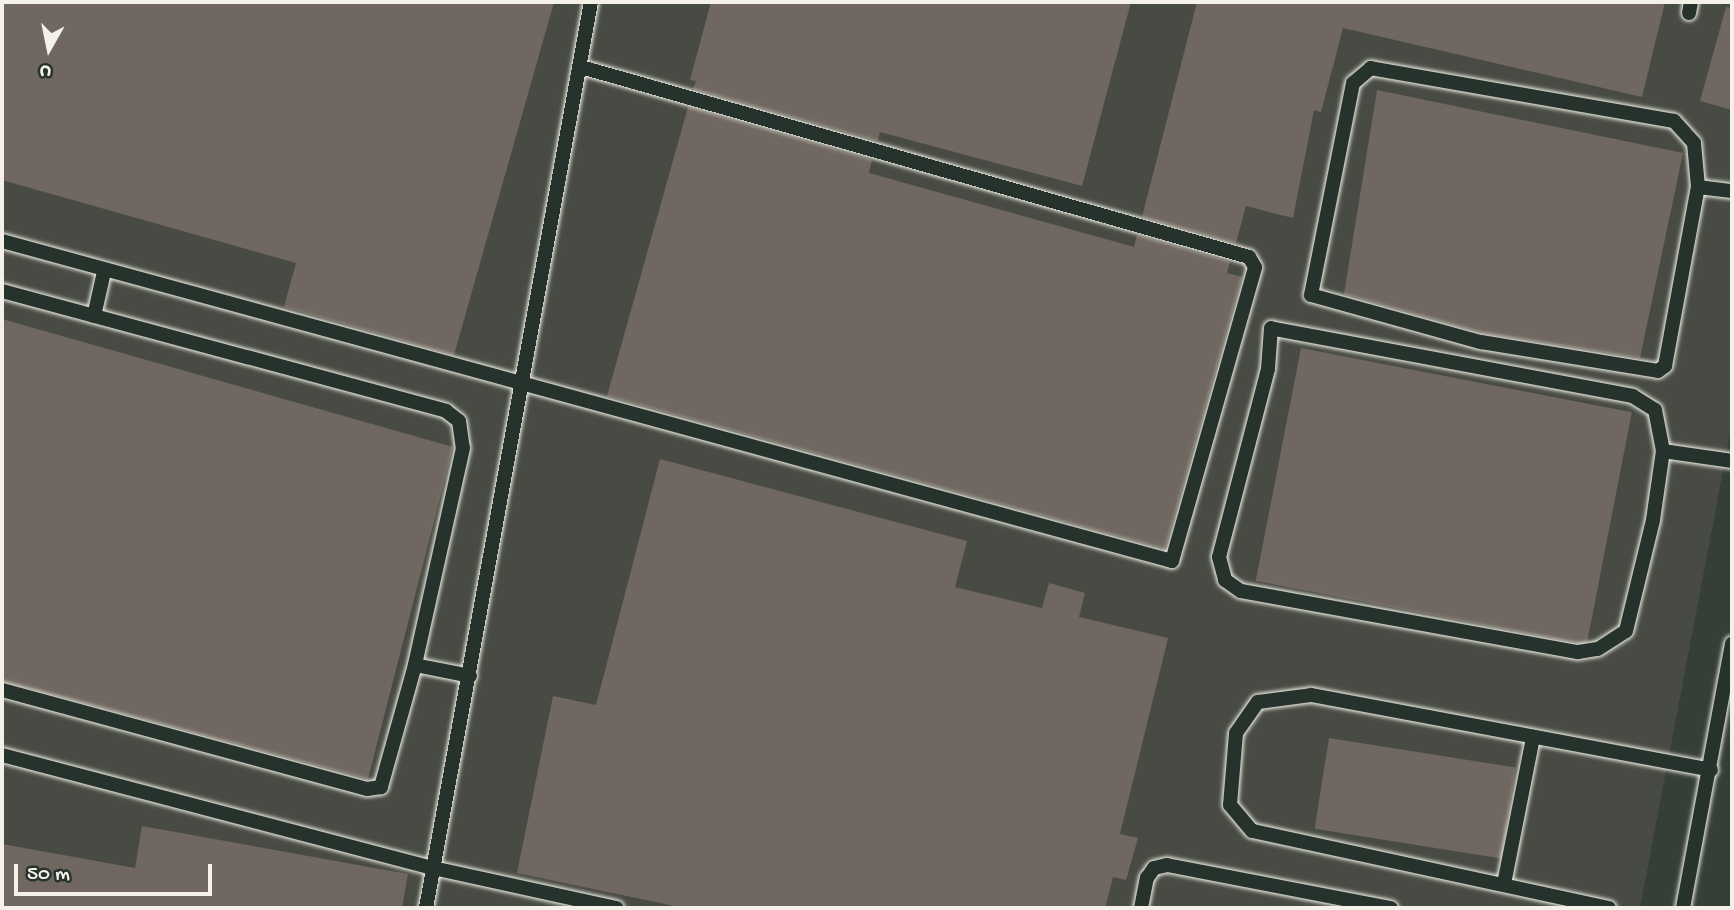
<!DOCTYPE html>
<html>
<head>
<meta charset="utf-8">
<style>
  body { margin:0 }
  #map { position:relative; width:1734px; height:910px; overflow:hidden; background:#353e37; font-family:"Gochi Hand",sans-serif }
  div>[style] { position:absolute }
  .built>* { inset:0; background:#474b43 }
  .building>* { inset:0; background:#706860; transform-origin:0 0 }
  .roads { filter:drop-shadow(0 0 2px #f4f1e8) drop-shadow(0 0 2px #f4f1e8) }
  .service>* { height:14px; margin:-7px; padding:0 7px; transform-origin:7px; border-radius:7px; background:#26332d }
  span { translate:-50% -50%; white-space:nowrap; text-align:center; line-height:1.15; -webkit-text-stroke:7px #26332d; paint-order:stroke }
  .frame { position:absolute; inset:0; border:4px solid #f4f1e8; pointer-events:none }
  .north { position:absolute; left:14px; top:14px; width:70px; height:70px; -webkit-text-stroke:5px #26332d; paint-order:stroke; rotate:189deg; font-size:19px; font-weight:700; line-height:28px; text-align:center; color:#f4f1e8 }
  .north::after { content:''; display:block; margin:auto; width:24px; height:32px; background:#f4f1e8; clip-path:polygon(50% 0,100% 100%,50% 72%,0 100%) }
  .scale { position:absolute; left:14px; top:864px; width:198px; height:32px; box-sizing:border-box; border:4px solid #f4f1e8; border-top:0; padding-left:9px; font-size:21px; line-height:24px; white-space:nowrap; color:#f4f1e8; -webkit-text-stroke:5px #26332d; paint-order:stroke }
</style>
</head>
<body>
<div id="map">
  <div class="built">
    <i style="clip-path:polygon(2px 2px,1732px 2px,1732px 424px,1640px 908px,2px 908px)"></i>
  </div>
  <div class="building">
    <i style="clip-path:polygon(2px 2px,554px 2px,454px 355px,284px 307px,296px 263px,2px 180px)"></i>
    <i style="clip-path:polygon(711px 2px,1131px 2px,1082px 186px,880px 132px,878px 141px,693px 89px,696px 81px,690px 80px)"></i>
    <i style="clip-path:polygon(1197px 2px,1665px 2px,1642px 97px,1343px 28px,1321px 112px,1314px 110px,1293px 218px,1246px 206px,1236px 243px,1142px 217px)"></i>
    <i style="clip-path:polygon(1726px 7px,1732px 8px,1732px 110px,1700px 101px)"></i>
    <i style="clip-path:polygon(1377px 90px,1683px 153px,1640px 358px,1483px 333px,1344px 294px)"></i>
    <i style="clip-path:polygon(688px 107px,872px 160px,869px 173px,1134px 247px,1137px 235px,1230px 262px,1227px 273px,1242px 277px,1165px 549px,607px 396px)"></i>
    <i style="clip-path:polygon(2px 319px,453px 447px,368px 779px,2px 681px)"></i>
    <i style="left:1301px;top:348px;width:337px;height:237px;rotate:11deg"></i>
    <i style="clip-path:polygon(660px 459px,967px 541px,955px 587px,1042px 608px,1049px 583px,1085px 593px,1079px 617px,1168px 638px,1120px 834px,1138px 838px,1126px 880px,1113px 877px,1105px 908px,684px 908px,517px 873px,553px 696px,596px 705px)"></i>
    <i style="left:1329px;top:738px;width:189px;height:92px;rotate:9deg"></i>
    <i style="clip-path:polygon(142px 826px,408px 874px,402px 908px,2px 908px,2px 844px,135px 868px)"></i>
  </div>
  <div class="roads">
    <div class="service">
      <i style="left:1689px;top:13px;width:11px;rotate:-80deg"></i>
      <i style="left:1698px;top:187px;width:44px;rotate:-95.2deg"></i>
      <i style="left:1694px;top:143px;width:30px;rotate:-132deg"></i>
      <i style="left:1674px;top:121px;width:308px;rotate:-170.1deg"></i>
      <i style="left:1371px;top:68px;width:23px;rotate:140deg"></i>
      <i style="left:1353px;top:83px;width:216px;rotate:101.2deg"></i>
      <i style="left:1311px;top:295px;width:176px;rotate:15.5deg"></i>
      <i style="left:1481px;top:342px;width:179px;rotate:9.3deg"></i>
      <i style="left:1658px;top:371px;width:9px;rotate:-36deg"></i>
      <i style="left:1665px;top:366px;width:182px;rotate:-79.6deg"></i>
      <i style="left:1698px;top:187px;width:34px;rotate:7deg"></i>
      <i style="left:2px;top:241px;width:1213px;rotate:15.3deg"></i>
      <i style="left:1172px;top:561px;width:305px;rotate:-74.2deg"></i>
      <i style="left:1255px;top:267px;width:12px;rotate:-121deg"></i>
      <i style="left:1249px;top:257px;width:694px;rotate:-164.12deg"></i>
      <i style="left:2px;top:291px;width:460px;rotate:15.1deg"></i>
      <i style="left:446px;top:411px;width:16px;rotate:38deg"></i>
      <i style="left:459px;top:421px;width:27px;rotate:82deg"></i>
      <i style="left:463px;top:448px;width:222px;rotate:102.5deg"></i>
      <i style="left:415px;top:665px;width:127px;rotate:105.6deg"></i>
      <i style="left:381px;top:787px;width:14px;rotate:172deg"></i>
      <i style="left:367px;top:789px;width:378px;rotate:-164.8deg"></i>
      <i style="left:94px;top:316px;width:45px;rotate:-77.2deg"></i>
      <i style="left:1663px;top:451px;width:42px;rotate:-101deg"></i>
      <i style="left:1655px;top:410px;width:26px;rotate:-148deg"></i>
      <i style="left:1633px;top:396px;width:368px;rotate:-169.4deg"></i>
      <i style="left:1271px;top:328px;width:41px;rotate:94.2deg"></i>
      <i style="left:1268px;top:369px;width:194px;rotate:104.6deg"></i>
      <i style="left:1219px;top:557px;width:24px;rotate:75deg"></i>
      <i style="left:1225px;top:580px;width:19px;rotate:35deg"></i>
      <i style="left:1241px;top:591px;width:342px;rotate:10.3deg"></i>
      <i style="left:1578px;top:652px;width:20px;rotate:-9deg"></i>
      <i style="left:1598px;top:649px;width:33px;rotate:-33deg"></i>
      <i style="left:1626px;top:631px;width:114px;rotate:-76.3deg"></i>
      <i style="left:1653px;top:520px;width:70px;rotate:-81.8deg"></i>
      <i style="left:1663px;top:451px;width:70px;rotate:8.2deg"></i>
      <i style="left:415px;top:665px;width:56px;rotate:11.3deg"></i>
      <i style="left:2px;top:755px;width:446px;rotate:14.7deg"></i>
      <i style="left:433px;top:868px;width:188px;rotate:12.3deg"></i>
      <i style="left:1504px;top:884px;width:150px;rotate:-78.8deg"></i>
      <i style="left:426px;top:908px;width:921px;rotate:-79.68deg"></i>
      <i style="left:1141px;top:908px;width:31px;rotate:-79deg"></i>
      <i style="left:1147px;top:878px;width:12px;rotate:-55deg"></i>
      <i style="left:1154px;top:868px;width:13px;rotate:-13deg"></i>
      <i style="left:1167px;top:865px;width:228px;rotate:10.9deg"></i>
      <i style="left:1609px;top:908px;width:365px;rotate:-167.8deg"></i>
      <i style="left:1252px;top:831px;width:34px;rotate:-130deg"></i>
      <i style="left:1230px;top:805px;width:72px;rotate:-85.2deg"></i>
      <i style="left:1236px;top:733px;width:38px;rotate:-55deg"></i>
      <i style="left:1258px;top:702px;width:53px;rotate:-7.5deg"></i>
      <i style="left:1311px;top:695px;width:407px;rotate:10.6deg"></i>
      <i style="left:1683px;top:908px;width:269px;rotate:-79.5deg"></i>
    </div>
  </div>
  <div class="frame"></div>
  <div class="north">U</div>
  <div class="scale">50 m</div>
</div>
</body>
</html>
